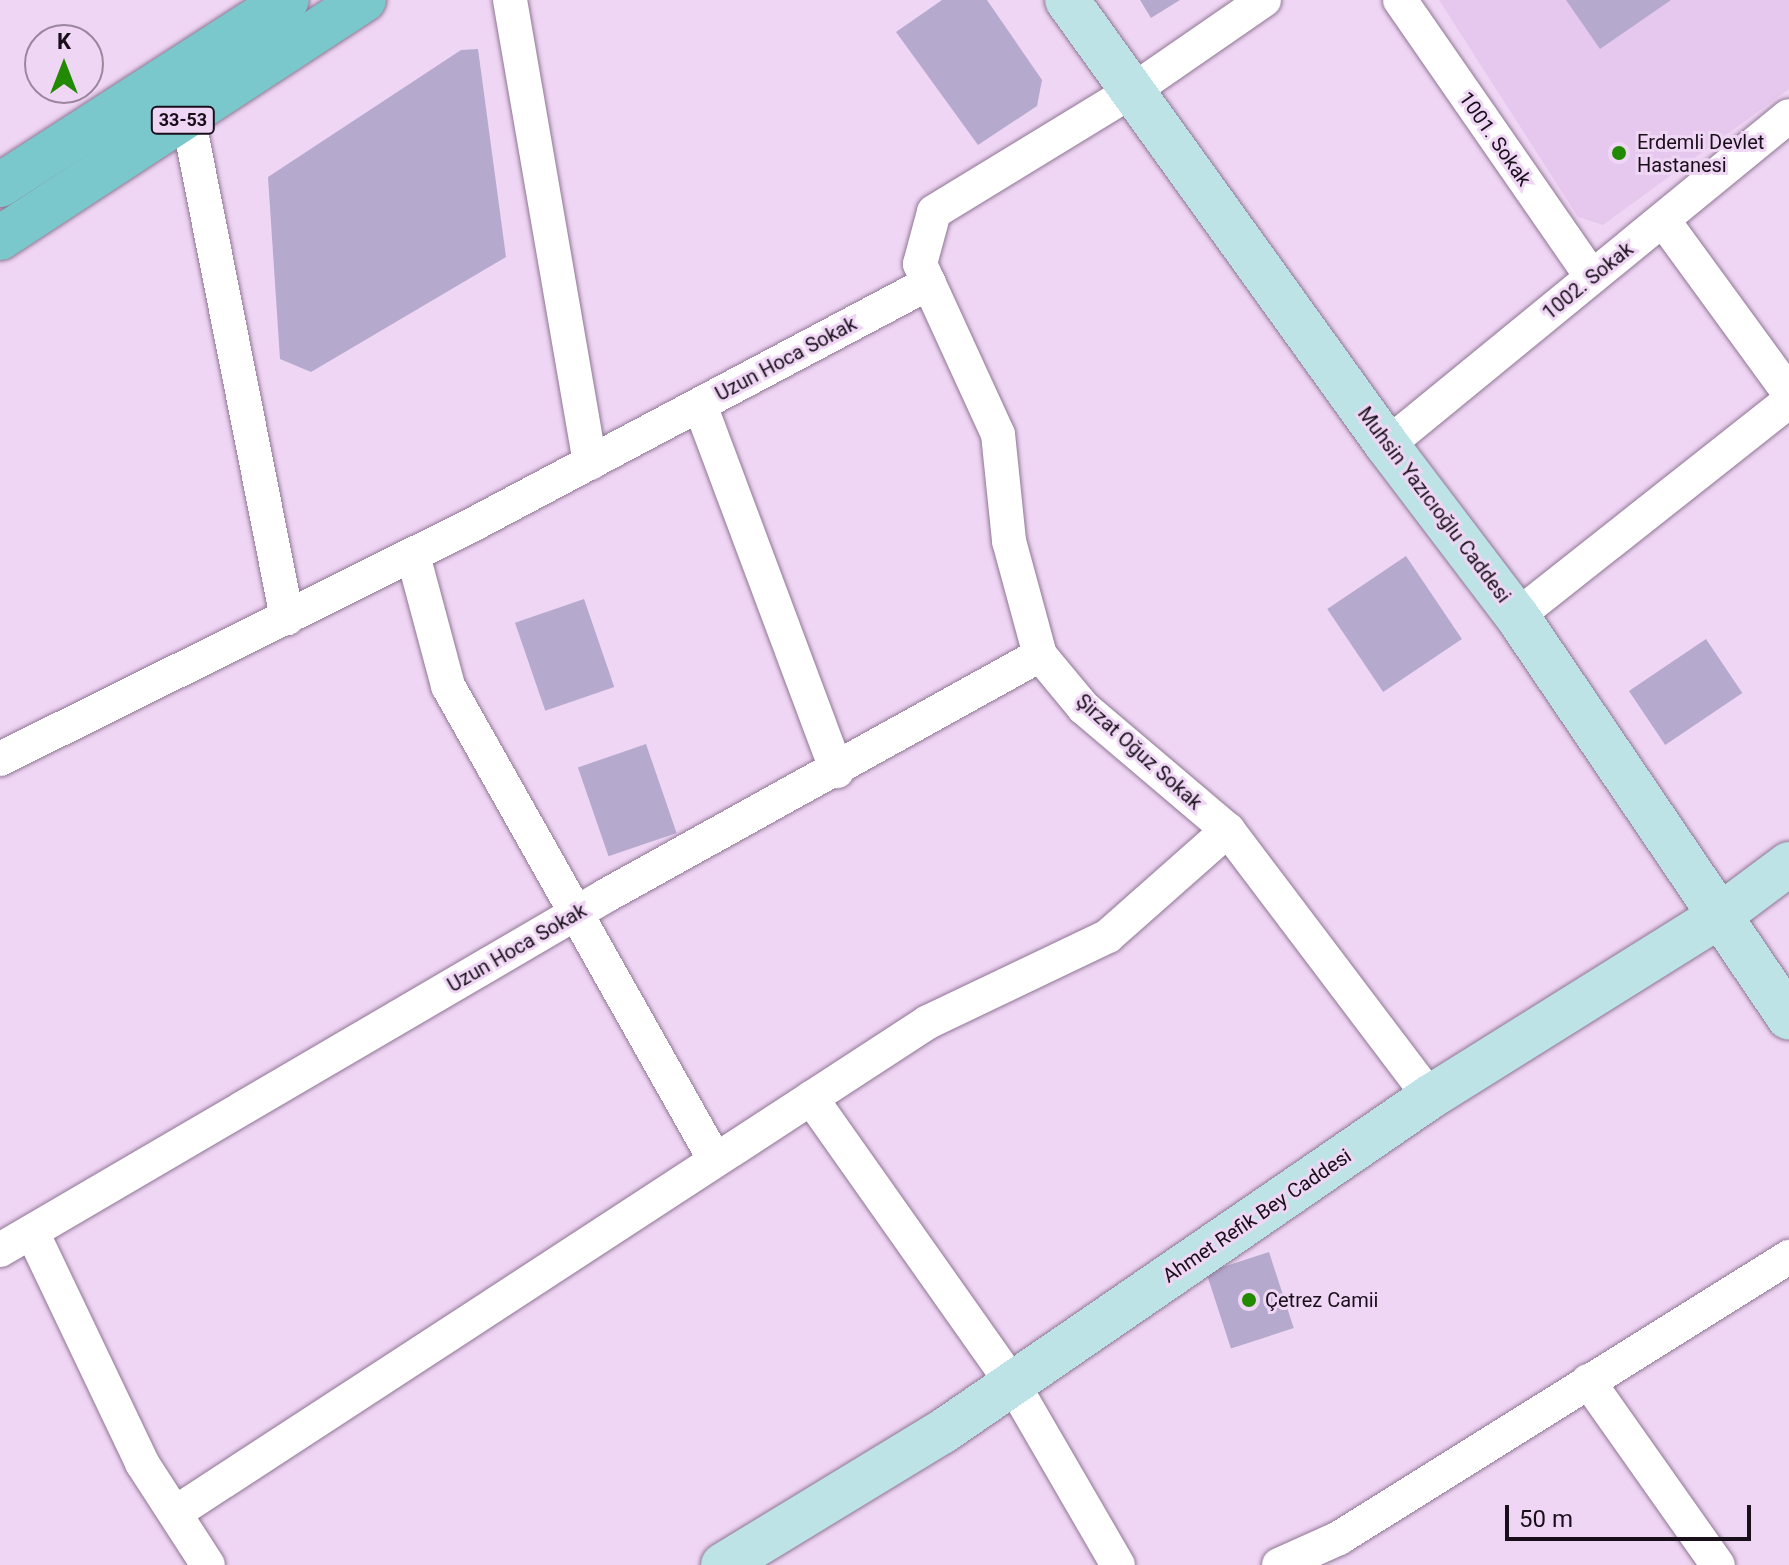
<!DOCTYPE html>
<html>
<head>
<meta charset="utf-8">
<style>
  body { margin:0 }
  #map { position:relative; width:1789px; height:1565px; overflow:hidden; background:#f0d6f5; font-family:Roboto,sans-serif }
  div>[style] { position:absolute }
  .built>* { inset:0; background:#e6c7ed }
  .building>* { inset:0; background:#b5aacd; transform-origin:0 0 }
  .roads { filter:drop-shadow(0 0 2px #8e7693) drop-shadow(0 0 2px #8e7693) }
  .street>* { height:34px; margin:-17px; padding:0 17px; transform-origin:17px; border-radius:17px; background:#fff }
  .secondary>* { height:44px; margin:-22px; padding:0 22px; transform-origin:22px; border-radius:22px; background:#bde3e6 }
  .primary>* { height:44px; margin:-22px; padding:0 22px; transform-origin:22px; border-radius:22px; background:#7bc8cc }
  .dots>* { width:22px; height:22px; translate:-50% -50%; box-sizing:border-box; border:4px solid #f0d6f5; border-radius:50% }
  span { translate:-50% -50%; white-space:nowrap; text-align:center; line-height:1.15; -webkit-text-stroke:6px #f0d6f5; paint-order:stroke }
  .shield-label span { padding:2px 6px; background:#f0d6f5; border:2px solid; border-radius:6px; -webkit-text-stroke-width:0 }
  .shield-label { font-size:18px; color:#180f1a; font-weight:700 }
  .street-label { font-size:20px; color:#180f1a }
  .poi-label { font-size:20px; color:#180f1a }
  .left { translate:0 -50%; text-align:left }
  .north { position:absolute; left:24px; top:24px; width:80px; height:80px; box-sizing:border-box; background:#f0d6f5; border:2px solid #9a869d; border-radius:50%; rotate:0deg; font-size:22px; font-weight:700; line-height:32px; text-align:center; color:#180f1a }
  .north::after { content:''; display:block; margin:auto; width:28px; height:36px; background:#228a01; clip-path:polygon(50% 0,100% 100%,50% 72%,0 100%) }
  .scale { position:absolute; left:1505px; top:1505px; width:246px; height:36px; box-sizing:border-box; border:4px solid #180f1a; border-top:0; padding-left:10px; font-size:24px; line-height:28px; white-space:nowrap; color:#180f1a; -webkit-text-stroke:6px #f0d6f5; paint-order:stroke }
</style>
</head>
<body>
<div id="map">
  <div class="built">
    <i style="clip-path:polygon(1439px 0,1789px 0,1789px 89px,1603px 225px,1578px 217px)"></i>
  </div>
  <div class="building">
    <i style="clip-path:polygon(942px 0,987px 0,1042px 80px,1037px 106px,978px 145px,896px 32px)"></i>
    <i style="clip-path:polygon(1140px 0,1180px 0,1151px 18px)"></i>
    <i style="clip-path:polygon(1566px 0,1671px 0,1600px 49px)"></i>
    <i style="clip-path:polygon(478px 49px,506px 257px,311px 372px,280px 359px,268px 177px,461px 50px)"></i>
    <i style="left:1406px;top:556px;width:100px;height:95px;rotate:56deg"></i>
    <i style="left:584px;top:599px;width:93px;height:73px;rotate:71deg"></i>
    <i style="left:1706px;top:639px;width:65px;height:93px;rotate:56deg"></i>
    <i style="left:646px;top:744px;width:94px;height:72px;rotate:71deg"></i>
    <i style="left:1269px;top:1252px;width:80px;height:66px;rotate:72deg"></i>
  </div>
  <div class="roads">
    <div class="street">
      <i style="left:510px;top:0;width:470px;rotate:80.2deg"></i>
      <i style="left:1264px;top:0;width:160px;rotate:145.4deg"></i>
      <i style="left:1132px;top:91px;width:232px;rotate:148.6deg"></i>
      <i style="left:934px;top:212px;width:54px;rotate:105.1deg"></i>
      <i style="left:920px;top:264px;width:187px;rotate:65.4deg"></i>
      <i style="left:998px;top:434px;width:108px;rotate:84.1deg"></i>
      <i style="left:1009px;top:541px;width:118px;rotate:74.8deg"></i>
      <i style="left:1040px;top:655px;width:69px;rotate:50.3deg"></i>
      <i style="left:1084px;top:708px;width:189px;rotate:40.3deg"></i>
      <i style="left:1228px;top:830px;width:335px;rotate:52.9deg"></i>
      <i style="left:1400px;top:0;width:337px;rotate:55.3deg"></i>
      <i style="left:188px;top:117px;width:511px;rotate:78.82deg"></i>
      <i style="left:1663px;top:220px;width:214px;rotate:53.9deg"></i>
      <i style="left:700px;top:405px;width:391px;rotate:69.5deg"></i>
      <i style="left:1387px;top:445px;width:519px;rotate:-39.3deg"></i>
      <i style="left:413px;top:555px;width:136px;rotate:75deg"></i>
      <i style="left:448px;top:686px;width:544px;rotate:60.61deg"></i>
      <i style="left:1517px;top:616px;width:347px;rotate:-38.3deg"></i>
      <i style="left:0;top:759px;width:527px;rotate:-26.37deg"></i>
      <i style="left:472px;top:525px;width:517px;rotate:-27.9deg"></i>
      <i style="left:811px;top:1098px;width:350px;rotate:54.8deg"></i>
      <i style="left:1013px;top:1384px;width:209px;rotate:59.9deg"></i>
      <i style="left:32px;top:1232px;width:256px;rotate:64.5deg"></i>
      <i style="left:142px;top:1463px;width:121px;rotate:57.1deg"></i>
      <i style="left:0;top:1250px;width:703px;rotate:-30.32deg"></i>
      <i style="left:607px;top:895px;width:495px;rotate:-29deg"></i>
      <i style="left:1588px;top:1381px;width:225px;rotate:54.8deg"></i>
      <i style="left:175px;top:1513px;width:899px;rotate:-33.11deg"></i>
      <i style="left:928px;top:1022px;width:199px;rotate:-25.5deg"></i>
      <i style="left:1108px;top:936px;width:160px;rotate:-41.5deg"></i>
      <i style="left:1279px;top:1565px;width:66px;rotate:-24.2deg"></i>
      <i style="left:1339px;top:1538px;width:531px;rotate:-31.98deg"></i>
    </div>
    <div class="secondary">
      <i style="left:1067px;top:0;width:548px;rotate:54.28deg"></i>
      <i style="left:1387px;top:445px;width:215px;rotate:52.8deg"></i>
      <i style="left:1517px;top:616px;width:485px;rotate:55.9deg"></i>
      <i style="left:723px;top:1565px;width:256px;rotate:-31.3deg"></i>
      <i style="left:942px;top:1432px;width:592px;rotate:-34.47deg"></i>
      <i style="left:1430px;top:1097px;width:340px;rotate:-32deg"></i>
      <i style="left:1718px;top:917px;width:89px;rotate:-36.7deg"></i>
    </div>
    <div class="primary">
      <i style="left:0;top:185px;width:341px;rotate:-32.8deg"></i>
      <i style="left:0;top:238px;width:435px;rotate:-33.2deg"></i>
    </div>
  </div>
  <div class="dots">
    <i style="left:1619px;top:153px;background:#228a01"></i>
    <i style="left:1249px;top:1300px;background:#228a01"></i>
  </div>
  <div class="shield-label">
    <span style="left:183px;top:120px">33-53</span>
  </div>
  <div class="street-label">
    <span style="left:1495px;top:139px;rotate:55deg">1001. Sokak</span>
    <span style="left:1588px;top:281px;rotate:-39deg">1002. Sokak</span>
    <span style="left:786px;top:359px;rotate:-28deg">Uzun Hoca Sokak</span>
    <span style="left:1434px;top:505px;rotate:53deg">Muhsin Yazıcıoğlu Caddesi</span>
    <span style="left:1139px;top:752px;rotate:42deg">Şirzat Oğuz Sokak</span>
    <span style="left:517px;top:948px;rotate:-30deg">Uzun Hoca Sokak</span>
    <span style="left:1257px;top:1216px;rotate:-34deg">Ahmet Refik Bey Caddesi</span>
  </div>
  <div class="poi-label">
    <span class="left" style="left:1637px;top:154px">Erdemli Devlet<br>Hastanesi</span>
    <span class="left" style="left:1265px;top:1300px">Çetrez Camii</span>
  </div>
  <div class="north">K</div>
  <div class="scale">50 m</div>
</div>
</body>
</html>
